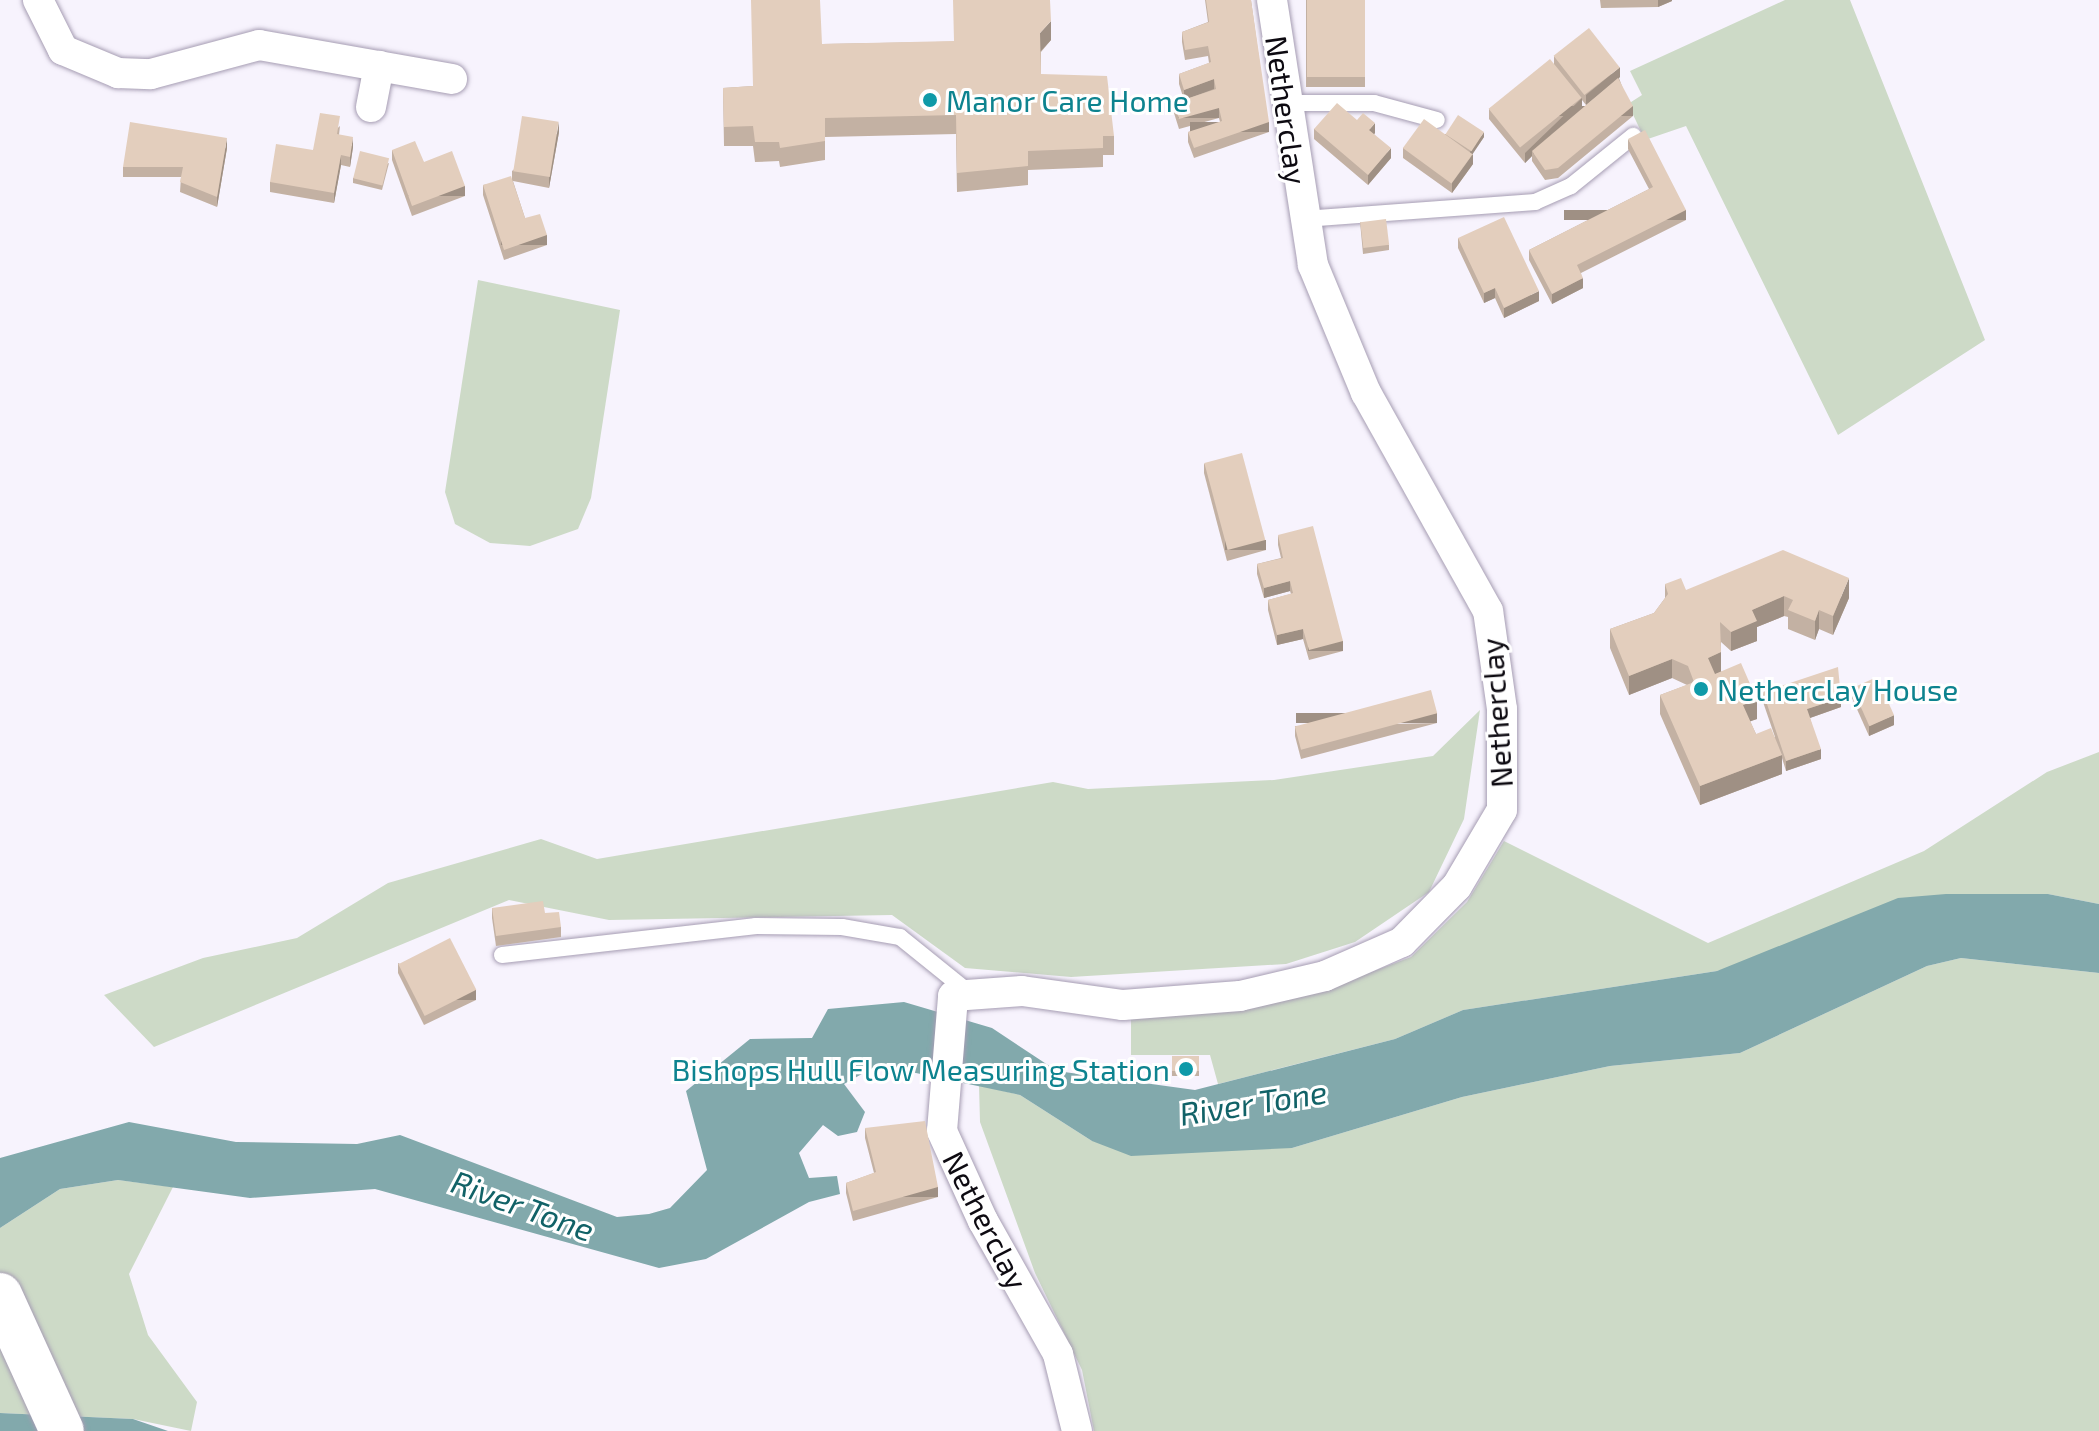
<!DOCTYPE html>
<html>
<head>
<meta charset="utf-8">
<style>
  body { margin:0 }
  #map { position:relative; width:2099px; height:1431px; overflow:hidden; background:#f7f3fd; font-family:"Exo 2",sans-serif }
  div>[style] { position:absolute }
  .green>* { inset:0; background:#cddac7 }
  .water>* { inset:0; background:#82a9ac }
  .roads { filter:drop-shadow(0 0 2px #a69db3) drop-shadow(0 0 2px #a69db3) }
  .service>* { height:16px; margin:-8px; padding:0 8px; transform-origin:8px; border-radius:8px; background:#fff }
  .minor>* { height:30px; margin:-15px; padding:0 15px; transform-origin:15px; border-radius:15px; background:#fff }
  .primary>* { height:44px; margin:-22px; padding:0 22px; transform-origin:22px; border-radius:22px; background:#fff }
  .wall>* { inset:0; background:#c3b1a3; transform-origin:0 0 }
  .shaded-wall>* { inset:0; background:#9f9084; transform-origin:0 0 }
  .building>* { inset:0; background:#e3cebd; transform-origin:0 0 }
  .dots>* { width:22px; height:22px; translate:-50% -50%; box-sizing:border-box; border:4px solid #fff; border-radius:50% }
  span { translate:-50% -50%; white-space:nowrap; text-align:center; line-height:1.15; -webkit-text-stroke:6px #fff; paint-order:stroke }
  .culture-label { font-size:30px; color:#0d838f }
  .left { translate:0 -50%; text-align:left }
  .right { translate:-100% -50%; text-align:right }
  .street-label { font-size:30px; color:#0d0a11 }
  .water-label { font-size:32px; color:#116267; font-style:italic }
</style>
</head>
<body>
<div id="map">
  <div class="green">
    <i style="clip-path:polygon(1785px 0,1850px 0,1985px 340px,1838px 435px,1686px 126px,1645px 140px,1628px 104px,1642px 95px,1630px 71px)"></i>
    <i style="clip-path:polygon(478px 280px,620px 310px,591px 498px,578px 529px,530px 546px,490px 543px,455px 524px,445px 492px)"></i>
    <i style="clip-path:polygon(1480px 710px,1464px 819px,1429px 892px,1355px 942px,1286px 964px,1071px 977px,965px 968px,892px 915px,609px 920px,509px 900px,154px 1047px,104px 995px,203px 958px,297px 938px,388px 883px,541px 839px,597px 859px,1053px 782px,1088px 789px,1274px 780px,1433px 756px)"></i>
    <i style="clip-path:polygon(2099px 752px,2099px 904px,2048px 894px,1999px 897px,1717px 971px,1463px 1010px,1395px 1039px,1218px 1084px,1210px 1055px,1131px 1055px,1131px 1015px,1326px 989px,1411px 957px,1467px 902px,1504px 841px,1708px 943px,1924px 851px,2047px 772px)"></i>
    <i style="clip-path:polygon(1961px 958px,2099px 973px,2099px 1431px,1094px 1431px,1082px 1370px,1035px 1273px,980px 1122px,979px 1085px,1020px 1095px,1092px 1141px,1292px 1148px,1462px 1097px,1610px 1066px,1740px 1053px,1927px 966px)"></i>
    <i style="clip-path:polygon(118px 1180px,173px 1187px,129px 1274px,148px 1335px,197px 1402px,191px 1431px,133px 1419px,0 1413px,0 1228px,60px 1189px)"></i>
  </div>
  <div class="water">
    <i style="clip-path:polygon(1946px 894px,2048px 894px,2099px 904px,2099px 973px,1961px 958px,1927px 966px,1740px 1053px,1610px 1066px,1462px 1097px,1292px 1148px,1131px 1156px,1092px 1141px,1020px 1095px,878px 1065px,844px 1084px,865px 1112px,857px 1132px,838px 1136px,823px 1125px,799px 1153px,809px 1178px,837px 1176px,840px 1194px,809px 1202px,706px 1259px,659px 1268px,375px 1189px,250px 1198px,118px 1180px,60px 1189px,0 1228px,0 1158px,129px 1122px,236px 1142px,357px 1144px,400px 1135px,617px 1217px,649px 1214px,670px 1208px,707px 1170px,686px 1091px,750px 1039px,812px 1038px,828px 1009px,904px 1002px,992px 1028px,1057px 1071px,1195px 1090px,1395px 1039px,1463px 1010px,1717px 971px,1898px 898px)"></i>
    <i style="clip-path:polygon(0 1413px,133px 1419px,168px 1431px,0 1431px)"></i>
  </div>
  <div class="roads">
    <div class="service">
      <i style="left:1283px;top:103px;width:91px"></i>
      <i style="left:1374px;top:103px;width:65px;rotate:15.1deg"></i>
      <i style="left:1304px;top:219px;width:232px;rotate:-4.2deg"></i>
      <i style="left:1535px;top:202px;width:39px;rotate:-24deg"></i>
      <i style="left:1571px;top:186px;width:80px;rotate:-38.9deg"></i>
      <i style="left:502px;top:955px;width:256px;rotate:-6.5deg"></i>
      <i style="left:756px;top:926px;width:86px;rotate:0.7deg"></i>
      <i style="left:842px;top:927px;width:59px;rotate:9.8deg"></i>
      <i style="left:900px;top:937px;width:86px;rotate:38.9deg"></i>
    </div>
    <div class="minor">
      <i style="left:38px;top:0;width:56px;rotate:63.4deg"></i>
      <i style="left:63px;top:50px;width:60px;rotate:22.7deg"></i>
      <i style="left:118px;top:73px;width:33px;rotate:2deg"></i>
      <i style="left:151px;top:74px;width:112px;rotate:-15deg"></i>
      <i style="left:259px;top:45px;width:196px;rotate:10deg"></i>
      <i style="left:371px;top:107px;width:42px;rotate:-79deg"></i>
      <i style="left:1077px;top:1431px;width:79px;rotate:-103.9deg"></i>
      <i style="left:1058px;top:1354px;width:153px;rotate:-119.4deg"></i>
      <i style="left:983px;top:1221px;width:99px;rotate:-114.5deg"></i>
      <i style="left:942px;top:1131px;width:135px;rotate:-85.3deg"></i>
      <i style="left:953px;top:996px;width:69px;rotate:-4.1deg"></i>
      <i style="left:1022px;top:991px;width:102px;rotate:7.9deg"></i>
      <i style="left:1123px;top:1005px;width:117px;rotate:-4.4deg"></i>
      <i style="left:1240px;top:996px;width:87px;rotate:-13.2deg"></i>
      <i style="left:1325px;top:976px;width:84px;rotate:-23.8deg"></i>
      <i style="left:1402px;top:942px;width:78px;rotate:-45.5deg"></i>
      <i style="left:1457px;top:886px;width:88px;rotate:-59.4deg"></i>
      <i style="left:1502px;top:810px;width:101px;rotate:-90deg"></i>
      <i style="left:1502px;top:709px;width:99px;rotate:-98.1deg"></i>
      <i style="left:1488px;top:611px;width:250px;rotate:-119.2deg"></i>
      <i style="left:1366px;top:393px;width:139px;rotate:-112.5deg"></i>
      <i style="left:1313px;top:265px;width:268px;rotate:-98.8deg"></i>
    </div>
    <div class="primary">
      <i style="left:0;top:1295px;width:149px;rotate:65.5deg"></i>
    </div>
  </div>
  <div class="wall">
    <i style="clip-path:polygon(1205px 0,1251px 0,1269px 132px,1194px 158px,1188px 142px,1188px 132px,1220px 122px,1219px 118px,1179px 129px,1174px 113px,1174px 103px,1184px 100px,1179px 84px,1179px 74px,1209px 63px,1208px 56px,1185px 60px,1182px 42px,1182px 32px,1208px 22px)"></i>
    <i style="left:1306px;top:0;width:59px;height:87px"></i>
    <i style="clip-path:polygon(1600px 0,1672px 0,1672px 1px,1658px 7px,1601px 8px)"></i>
    <i style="clip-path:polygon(1051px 40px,1041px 52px,1041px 74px,1114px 136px,1114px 155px,1103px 155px,1103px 167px,1028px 170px,1028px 185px,957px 192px,956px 134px,825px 137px,825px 160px,780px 167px,779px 161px,755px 162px,753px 146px,724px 146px,723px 88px,753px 86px,822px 44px)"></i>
    <i style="clip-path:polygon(evenodd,1554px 56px,1620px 77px,1619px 78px,1633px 116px,1558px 178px,1545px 180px,1532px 161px,1532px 156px,1525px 163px,1489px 119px,1489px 109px,1554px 64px,1554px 56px,1606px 88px,1569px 120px,1582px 108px,1582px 100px,1586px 105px,1606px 88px)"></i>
    <i style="clip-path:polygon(1357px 120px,1375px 133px,1374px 134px,1391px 158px,1368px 185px,1314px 139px,1314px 129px)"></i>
    <i style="clip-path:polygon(340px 126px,339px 135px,353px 147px,350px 167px,341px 165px,334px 203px,270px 192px,270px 182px,313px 150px)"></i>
    <i style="clip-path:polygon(559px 132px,549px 188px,513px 181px,525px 218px,547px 245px,504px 260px,483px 195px,483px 185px,512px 180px,512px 171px)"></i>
    <i style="clip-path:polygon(1445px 134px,1484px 137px,1472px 154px,1473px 164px,1452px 193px,1403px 158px,1403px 148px)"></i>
    <i style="clip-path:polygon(1628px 139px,1686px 220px,1581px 273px,1583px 288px,1552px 304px,1529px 260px,1529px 250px,1649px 189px,1628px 149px)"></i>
    <i style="clip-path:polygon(227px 148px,217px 207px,180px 192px,181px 177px,123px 177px,123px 167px)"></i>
    <i style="clip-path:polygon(392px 150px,424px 162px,465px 196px,412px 216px,392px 160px)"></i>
    <i style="clip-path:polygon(389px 163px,382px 190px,353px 183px,353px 178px)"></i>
    <i style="clip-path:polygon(1360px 222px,1389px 245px,1389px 250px,1363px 254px)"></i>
    <i style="clip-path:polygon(1458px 238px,1539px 301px,1504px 318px,1495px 298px,1484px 303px,1458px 248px)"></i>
    <i style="clip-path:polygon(1204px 463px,1266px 550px,1227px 561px,1204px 473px)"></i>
    <i style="clip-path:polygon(1278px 535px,1343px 651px,1309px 660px,1303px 639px,1277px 645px,1268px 610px,1268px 600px,1291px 594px,1290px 591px,1264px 598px,1257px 574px,1257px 564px,1281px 558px,1278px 545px)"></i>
    <i style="clip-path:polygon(1665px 584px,1686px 590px,1849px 598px,1833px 635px,1819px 629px,1815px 640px,1788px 629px,1788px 617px,1784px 616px,1757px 627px,1757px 641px,1731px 651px,1721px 642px,1721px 671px,1757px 719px,1750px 721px,1756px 734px,1775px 737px,1763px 702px,1763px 692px,1841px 707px,1810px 718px,1821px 759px,1786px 771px,1782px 758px,1782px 774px,1700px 805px,1660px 714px,1660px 695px,1687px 685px,1672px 678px,1629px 695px,1610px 648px,1610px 629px,1654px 613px,1665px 598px)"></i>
    <i style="clip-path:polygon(1852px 688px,1894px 725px,1869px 736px,1852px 698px)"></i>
    <i style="clip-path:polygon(1437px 723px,1301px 759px,1295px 736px,1295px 726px)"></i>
    <i style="clip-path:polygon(492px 908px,561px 927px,561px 937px,496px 946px,492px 918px)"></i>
    <i style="clip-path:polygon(398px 963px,476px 1000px,424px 1025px,398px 973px)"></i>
    <i style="left:1199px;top:1056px;width:20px;height:27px;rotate:90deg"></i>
    <i style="clip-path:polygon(865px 1128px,938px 1197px,853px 1221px,846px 1193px,846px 1183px,874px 1173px,865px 1138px)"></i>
  </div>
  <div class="shaded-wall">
    <i style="clip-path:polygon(1658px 0,1672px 0,1672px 1px,1658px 7px)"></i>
    <i style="clip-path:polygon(1051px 21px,1051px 40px,1040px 52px,1040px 33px)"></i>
    <i style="clip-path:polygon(1620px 67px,1620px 77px,1586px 105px,1586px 95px)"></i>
    <i style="clip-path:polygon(1214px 79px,1214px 89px,1184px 100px,1184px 90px)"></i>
    <i style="clip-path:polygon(1582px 98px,1582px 108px,1534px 154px,1532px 151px,1532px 156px,1525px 163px,1525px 153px)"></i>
    <i style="left:1633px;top:106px;width:10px;height:97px;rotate:90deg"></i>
    <i style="left:1219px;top:108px;width:10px;height:41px;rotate:90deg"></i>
    <i style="clip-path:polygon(559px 122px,559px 132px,549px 188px,549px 178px)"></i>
    <i style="left:1269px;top:122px;width:10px;height:79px;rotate:90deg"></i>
    <i style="clip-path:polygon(1375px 123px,1375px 133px,1369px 140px,1369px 130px)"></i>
    <i style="clip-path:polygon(1484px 132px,1484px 137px,1470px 158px,1470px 152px)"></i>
    <i style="clip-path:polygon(353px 137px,353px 147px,350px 167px,350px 157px)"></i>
    <i style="clip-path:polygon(227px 138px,227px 148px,217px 207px,217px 197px)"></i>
    <i style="clip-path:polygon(1391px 148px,1391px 158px,1368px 185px,1368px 175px)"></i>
    <i style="clip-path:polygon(1473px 154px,1473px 164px,1452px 193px,1452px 183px)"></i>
    <i style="clip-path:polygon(341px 155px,341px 165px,334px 203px,334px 193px)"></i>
    <i style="left:465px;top:186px;width:10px;height:57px;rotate:90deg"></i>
    <i style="left:1686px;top:210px;width:10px;height:122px;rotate:90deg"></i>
    <i style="left:547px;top:235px;width:10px;height:46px;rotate:90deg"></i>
    <i style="clip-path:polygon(1583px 278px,1583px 288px,1552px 304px,1552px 294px)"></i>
    <i style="clip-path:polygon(1495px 288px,1495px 298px,1484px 303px,1484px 293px)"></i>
    <i style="clip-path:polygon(1539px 291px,1539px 301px,1504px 318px,1504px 308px)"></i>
    <i style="left:1266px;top:540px;width:10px;height:41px;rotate:90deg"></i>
    <i style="clip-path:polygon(1849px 578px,1849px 598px,1833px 635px,1833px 616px)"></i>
    <i style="clip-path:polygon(1290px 581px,1290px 591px,1264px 598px,1264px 588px)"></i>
    <i style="clip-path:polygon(1784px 596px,1784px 616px,1757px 627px,1757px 641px,1731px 651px,1731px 632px,1752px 610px)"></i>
    <i style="clip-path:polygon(1819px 610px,1819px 629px,1815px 640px,1815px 621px)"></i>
    <i style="clip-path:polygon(1303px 629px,1303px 639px,1277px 645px,1277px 635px)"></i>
    <i style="left:1343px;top:641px;width:10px;height:35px;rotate:90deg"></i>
    <i style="clip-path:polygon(1721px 652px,1721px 672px,1708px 677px,1708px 658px)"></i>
    <i style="clip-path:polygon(1672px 659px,1672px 678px,1629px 695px,1629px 676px)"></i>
    <i style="clip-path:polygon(1841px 698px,1841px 707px,1807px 719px,1807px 709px)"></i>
    <i style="clip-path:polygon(1757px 700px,1757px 719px,1743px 724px,1743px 705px)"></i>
    <i style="left:1437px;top:713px;width:10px;height:141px;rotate:90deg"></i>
    <i style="clip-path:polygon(1894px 715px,1894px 725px,1869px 736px,1869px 726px)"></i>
    <i style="clip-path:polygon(1821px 749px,1821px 759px,1786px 771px,1786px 761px)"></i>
    <i style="clip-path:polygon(1782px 755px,1782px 774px,1700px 805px,1700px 786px)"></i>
    <i style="left:476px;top:990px;width:10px;height:58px;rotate:90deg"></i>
    <i style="left:938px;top:1187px;width:10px;height:88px;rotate:90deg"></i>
  </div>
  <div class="building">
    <i style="clip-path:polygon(751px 0,820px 0,822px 44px,954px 41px,953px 0,1050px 0,1051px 21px,1040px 33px,1041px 74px,1107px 76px,1114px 136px,1103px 136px,1103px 148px,1028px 151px,1028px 166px,957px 173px,956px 115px,825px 118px,825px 141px,780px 148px,779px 142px,755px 142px,753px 126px,724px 127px,723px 88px,753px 86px)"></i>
    <i style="clip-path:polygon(1206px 0,1251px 0,1269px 122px,1194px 148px,1188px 132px,1222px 121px,1219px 108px,1179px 119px,1174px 103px,1216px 89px,1214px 79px,1184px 90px,1179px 74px,1211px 62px,1208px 46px,1185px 50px,1182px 32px,1209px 22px)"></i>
    <i style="left:1307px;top:0;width:58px;height:77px"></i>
    <i style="left:1589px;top:28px;width:50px;height:45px;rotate:52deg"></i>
    <i style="left:1550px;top:59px;width:50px;height:79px;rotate:51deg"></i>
    <i style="clip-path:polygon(1618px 78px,1633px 106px,1558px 168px,1545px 170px,1532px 151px)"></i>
    <i style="clip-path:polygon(1337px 103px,1357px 120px,1363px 113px,1375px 123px,1369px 130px,1391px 148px,1368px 175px,1314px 129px)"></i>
    <i style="clip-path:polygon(320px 113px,340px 116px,337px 134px,353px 137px,350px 157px,341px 155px,334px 193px,270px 182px,276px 144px,313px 150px)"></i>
    <i style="left:1458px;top:115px;width:31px;height:23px;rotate:33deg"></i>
    <i style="left:522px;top:116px;width:37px;height:56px;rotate:9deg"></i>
    <i style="left:1424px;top:119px;width:60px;height:36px;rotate:36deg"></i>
    <i style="clip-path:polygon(130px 122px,227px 138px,217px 197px,180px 182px,183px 167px,123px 167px)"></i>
    <i style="clip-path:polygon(1645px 130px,1686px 210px,1577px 265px,1583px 278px,1552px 294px,1529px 250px,1653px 187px,1628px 139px)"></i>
    <i style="clip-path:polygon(415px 141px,424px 162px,452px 151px,465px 186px,412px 206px,392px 150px)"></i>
    <i style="left:360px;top:151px;width:30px;height:28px;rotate:14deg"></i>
    <i style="clip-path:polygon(511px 176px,525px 218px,540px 214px,547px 235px,504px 250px,483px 185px)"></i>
    <i style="clip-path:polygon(1504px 217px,1539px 291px,1504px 308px,1495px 288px,1484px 293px,1458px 238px)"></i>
    <i style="left:1386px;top:219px;width:26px;height:26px;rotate:83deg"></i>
    <i style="left:1242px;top:453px;width:90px;height:39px;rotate:75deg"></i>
    <i style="clip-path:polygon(1313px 526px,1343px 641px,1309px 650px,1303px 629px,1277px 635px,1268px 600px,1293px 593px,1290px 581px,1264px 588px,1257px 564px,1283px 558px,1278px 535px)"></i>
    <i style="clip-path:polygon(1783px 550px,1849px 578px,1833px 616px,1819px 610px,1815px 621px,1788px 610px,1793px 600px,1784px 596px,1752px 610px,1757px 621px,1731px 632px,1720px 622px,1721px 652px,1708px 658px,1715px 674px,1741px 663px,1757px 700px,1743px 705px,1756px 734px,1771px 728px,1782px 755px,1700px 786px,1660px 695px,1694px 682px,1688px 666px,1672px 659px,1629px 676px,1610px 629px,1654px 613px,1668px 594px,1665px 584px,1681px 578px,1686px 590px)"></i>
    <i style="clip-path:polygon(1838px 667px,1841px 698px,1807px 709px,1821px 749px,1786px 761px,1763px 692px)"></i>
    <i style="left:1877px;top:677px;width:42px;height:27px;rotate:66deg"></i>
    <i style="left:1431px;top:690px;width:24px;height:141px;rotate:75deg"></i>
    <i style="clip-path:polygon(543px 901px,545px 913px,559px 912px,561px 927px,496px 936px,492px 908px)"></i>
    <i style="left:450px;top:938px;width:58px;height:58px;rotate:63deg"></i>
    <i style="left:1199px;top:1056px;width:15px;height:27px;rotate:90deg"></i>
    <i style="clip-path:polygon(925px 1121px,938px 1187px,853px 1211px,846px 1183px,876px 1172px,865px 1128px)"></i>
  </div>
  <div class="dots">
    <i style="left:930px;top:100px;background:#0f9aa8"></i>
    <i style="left:1701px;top:689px;background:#0f9aa8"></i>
    <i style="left:1186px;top:1069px;background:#0f9aa8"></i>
  </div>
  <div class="culture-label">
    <span class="left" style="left:946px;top:100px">Manor Care Home</span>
    <span class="left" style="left:1717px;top:689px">Netherclay House</span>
    <span class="right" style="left:1170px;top:1069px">Bishops Hull Flow Measuring Station</span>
  </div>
  <div class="street-label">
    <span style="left:1287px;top:110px;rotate:82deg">Netherclay</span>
    <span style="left:1496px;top:713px;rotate:-94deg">Netherclay</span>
    <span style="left:986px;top:1220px;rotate:63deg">Netherclay</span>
  </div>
  <div class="water-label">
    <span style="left:1253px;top:1102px;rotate:-9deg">River Tone</span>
    <span style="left:523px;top:1205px;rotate:20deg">River Tone</span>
  </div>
</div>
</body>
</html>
